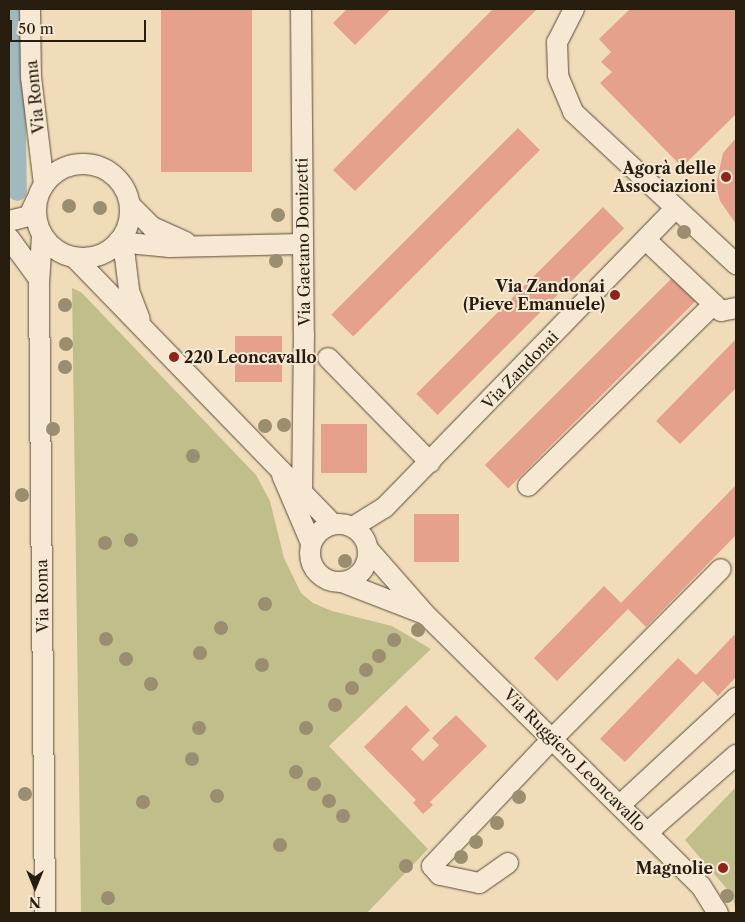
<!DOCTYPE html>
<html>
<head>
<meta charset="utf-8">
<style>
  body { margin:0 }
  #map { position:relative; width:745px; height:922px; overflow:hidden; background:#f1dcba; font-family:"Libre Caslon Text",serif }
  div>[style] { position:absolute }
  .green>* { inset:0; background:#c0bf8c }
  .canal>* { height:19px; margin:-9.5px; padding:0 9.5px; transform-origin:9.5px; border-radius:9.5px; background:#a1b8bc }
  .building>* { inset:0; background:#e5a18b; transform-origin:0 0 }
  .roads { filter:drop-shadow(0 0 1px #5a4d39) drop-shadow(0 0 1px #5a4d39) }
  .minor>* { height:20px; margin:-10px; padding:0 10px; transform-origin:10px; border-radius:10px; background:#f6e8d2 }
  .minor>.ring { margin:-10px; padding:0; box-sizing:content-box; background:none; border:20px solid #f6e8d2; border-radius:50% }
  .trees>* { width:14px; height:14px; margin:-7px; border-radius:50%; background:#9b8e70 }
  .dots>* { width:14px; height:14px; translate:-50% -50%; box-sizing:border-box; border:2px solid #f6e8d2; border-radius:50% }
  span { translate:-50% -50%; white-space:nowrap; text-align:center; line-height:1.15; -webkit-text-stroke:4px #f6e8d2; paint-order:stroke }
  .street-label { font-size:16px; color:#271d0e }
  .poi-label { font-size:16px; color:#271d0e; font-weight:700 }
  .right { translate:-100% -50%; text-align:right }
  .left { translate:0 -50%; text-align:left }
  .frame { position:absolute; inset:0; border:10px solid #271d0e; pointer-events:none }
  .north { position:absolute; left:10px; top:862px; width:50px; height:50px; -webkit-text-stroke:4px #f6e8d2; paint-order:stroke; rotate:180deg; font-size:14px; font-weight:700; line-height:20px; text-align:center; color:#271d0e }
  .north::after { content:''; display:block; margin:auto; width:18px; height:22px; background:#271d0e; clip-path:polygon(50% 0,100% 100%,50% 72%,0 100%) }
  .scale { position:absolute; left:10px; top:20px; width:136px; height:22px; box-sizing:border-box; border:2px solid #271d0e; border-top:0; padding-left:6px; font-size:15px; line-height:18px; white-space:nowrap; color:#271d0e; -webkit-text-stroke:4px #f6e8d2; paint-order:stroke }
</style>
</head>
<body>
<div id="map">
  <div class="green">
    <i style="clip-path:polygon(72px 288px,81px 292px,256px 475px,270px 501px,284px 558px,301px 593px,313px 603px,332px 611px,392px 626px,431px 649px,329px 746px,428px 849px,367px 913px,81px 913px)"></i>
    <i style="clip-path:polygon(736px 787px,736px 913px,733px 896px,685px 840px)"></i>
  </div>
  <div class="canal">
    <i style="left:14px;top:9px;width:182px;rotate:89.1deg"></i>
  </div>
  <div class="building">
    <i style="left:161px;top:9px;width:91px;height:163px"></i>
    <i style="clip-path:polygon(347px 9px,391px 9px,355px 45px,333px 23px)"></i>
    <i style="clip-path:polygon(493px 9px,537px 9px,355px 191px,333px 170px)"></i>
    <i style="clip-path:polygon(630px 9px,736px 9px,736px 114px,682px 167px,600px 83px,612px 72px,601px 62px,611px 52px,599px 39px)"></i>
    <i style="left:518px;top:128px;width:31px;height:264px;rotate:45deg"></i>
    <i style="clip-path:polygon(736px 138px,736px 224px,720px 201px,716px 185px,723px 153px)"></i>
    <i style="left:603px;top:207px;width:30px;height:264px;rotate:45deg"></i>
    <i style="left:673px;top:277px;width:33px;height:266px;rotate:45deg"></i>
    <i style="left:282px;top:336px;width:46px;height:47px;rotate:90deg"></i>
    <i style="clip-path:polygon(736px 339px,736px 388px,680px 444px,656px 421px)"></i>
    <i style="left:321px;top:424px;width:46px;height:49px"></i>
    <i style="clip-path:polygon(736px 485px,736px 535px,646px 627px,628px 609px,557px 681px,534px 658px,604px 586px,621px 603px)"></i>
    <i style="left:459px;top:514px;width:48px;height:45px;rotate:90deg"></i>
    <i style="clip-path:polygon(736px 633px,736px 677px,718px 696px,703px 681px,625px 762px,600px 739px,678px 658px,696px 675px)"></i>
    <i style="clip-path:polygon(406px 705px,430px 730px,411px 749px,423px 761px,439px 745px,432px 738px,456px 715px,487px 746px,430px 802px,433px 805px,423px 814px,413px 803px,416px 800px,364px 747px)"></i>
  </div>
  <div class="roads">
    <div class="minor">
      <i style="left:30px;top:9px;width:68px;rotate:89.2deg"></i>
      <i style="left:31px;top:77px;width:108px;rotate:83.1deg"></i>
      <i style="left:301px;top:9px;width:325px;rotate:89.5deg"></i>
      <i style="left:304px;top:334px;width:154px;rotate:90.7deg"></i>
      <i style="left:574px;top:9px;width:37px;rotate:117deg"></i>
      <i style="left:557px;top:42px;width:34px;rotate:88deg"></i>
      <i style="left:558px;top:76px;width:39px;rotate:67deg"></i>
      <i style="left:573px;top:112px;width:223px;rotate:43deg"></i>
      <i class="ring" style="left:36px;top:164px;width:74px;height:74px"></i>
      <i style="left:130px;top:205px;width:31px;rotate:45deg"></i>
      <i style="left:152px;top:227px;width:37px;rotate:24deg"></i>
      <i style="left:9px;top:221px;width:21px;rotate:-14deg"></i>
      <i style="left:29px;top:216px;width:17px;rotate:-65deg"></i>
      <i style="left:42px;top:236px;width:48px;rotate:93.6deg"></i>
      <i style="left:39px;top:284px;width:629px;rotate:89.45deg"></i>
      <i style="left:9px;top:238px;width:51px;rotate:53.8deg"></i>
      <i style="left:647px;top:241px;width:102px;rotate:43.4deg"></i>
      <i style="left:721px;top:311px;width:15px;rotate:-11deg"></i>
      <i style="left:118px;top:242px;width:52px;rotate:5.5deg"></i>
      <i style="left:170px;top:247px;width:132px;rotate:-1.3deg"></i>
      <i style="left:118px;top:242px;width:17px;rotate:65deg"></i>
      <i style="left:125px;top:257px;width:34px;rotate:83deg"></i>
      <i style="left:129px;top:291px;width:30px;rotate:69deg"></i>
      <i style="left:75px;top:258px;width:371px;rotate:45.9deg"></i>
      <i style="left:328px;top:358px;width:146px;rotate:45.6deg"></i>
      <i style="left:282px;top:475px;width:74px;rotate:66.9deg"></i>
      <i style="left:528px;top:486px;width:260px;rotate:-44.4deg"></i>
      <i class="ring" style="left:310px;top:524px;width:38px;height:38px"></i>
      <i style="left:353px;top:527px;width:36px;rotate:-32deg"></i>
      <i style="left:384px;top:508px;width:417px;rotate:-45.8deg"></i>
      <i style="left:368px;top:549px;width:85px;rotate:48.8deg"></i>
      <i style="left:424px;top:613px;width:389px;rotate:44.6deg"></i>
      <i style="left:701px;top:886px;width:32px;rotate:58deg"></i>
      <i style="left:342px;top:582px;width:86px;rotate:21.2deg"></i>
      <i style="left:620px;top:805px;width:158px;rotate:-42.7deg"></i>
      <i style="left:648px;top:832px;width:117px;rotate:-41.2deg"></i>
      <i style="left:508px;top:863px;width:35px;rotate:145deg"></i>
      <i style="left:479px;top:883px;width:40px;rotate:-168deg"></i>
      <i style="left:440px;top:875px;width:12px;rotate:-132deg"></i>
      <i style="left:432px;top:866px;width:176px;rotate:-46.6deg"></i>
      <i style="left:553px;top:738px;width:238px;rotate:-45.2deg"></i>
    </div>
  </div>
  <div class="trees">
    <i style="left:69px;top:206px"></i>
    <i style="left:100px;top:208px"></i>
    <i style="left:278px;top:215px"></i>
    <i style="left:684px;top:232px"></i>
    <i style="left:276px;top:261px"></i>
    <i style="left:65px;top:305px"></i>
    <i style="left:66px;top:344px"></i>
    <i style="left:65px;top:367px"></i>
    <i style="left:284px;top:425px"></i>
    <i style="left:265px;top:426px"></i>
    <i style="left:53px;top:429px"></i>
    <i style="left:193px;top:456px"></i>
    <i style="left:22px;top:495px"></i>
    <i style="left:131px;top:540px"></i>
    <i style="left:105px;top:543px"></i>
    <i style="left:345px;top:561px"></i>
    <i style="left:265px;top:604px"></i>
    <i style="left:221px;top:628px"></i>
    <i style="left:418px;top:630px"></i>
    <i style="left:106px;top:639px"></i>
    <i style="left:394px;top:640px"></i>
    <i style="left:200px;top:653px"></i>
    <i style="left:379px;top:656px"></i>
    <i style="left:126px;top:659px"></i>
    <i style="left:262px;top:665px"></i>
    <i style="left:366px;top:670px"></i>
    <i style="left:151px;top:684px"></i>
    <i style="left:352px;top:688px"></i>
    <i style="left:335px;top:705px"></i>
    <i style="left:199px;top:728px"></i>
    <i style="left:306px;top:728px"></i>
    <i style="left:192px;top:759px"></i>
    <i style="left:296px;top:772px"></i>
    <i style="left:314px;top:784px"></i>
    <i style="left:25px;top:794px"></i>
    <i style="left:217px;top:796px"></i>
    <i style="left:519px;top:797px"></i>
    <i style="left:329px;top:801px"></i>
    <i style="left:143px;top:802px"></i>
    <i style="left:343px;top:816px"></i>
    <i style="left:497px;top:823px"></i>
    <i style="left:476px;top:842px"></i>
    <i style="left:280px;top:845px"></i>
    <i style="left:461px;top:857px"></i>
    <i style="left:406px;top:866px"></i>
    <i style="left:727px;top:896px"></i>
    <i style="left:108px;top:898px"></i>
  </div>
  <div class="dots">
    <i style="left:726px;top:177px;background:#8f2418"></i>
    <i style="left:615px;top:295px;background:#8f2418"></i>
    <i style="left:174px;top:357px;background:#8f2418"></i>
    <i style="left:723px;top:868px;background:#8f2418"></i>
  </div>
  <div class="street-label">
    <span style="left:35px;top:97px;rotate:-96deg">Via Roma</span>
    <span style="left:303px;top:242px;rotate:-91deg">Via Gaetano Donizetti</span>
    <span style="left:520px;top:370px;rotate:-46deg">Via Zandonai</span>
    <span style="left:42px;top:596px;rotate:-91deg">Via Roma</span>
    <span style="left:575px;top:760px;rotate:45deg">Via Ruggiero Leoncavallo</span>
  </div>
  <div class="poi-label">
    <span class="right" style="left:716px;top:177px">Agorà delle<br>Associazioni</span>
    <span class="right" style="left:605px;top:295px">Via Zandonai<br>(Pieve Emanuele)</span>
    <span class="left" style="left:184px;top:357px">220 Leoncavallo</span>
    <span class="right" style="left:713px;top:868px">Magnolie</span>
  </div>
  <div class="frame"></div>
  <div class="north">N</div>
  <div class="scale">50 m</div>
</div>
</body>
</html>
